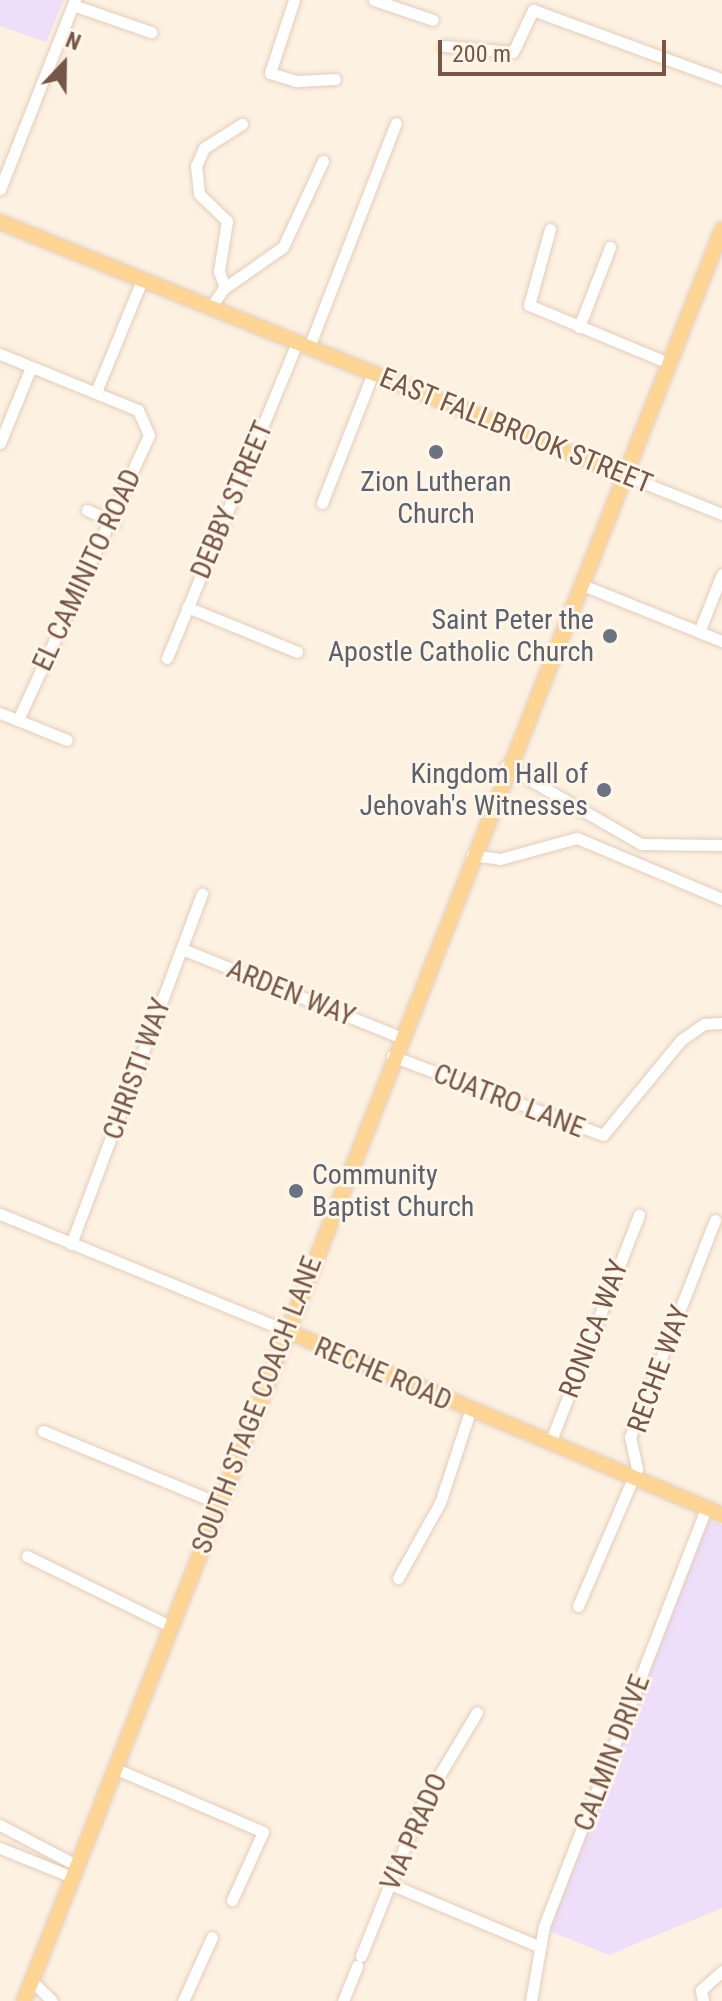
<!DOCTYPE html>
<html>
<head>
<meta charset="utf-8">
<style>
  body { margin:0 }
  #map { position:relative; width:722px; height:2001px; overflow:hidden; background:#fdf1e1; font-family:"Roboto Condensed",sans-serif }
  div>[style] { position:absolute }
  .education>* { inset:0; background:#eedef9 }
  .roads { filter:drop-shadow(0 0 2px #e2cdbc) drop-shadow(0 0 2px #e2cdbc) }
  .minor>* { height:11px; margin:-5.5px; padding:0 5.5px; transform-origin:5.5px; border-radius:5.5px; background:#fff }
  .major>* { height:14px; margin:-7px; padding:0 7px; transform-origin:7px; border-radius:7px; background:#ffd596 }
  .dots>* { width:22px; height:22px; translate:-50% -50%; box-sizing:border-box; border:4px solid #fff5e8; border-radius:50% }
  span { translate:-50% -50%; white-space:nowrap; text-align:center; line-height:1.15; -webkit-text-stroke:6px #fff5e8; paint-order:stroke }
  .street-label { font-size:28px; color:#755647 }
  .worship-label { font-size:28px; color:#5b616d }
  .right { translate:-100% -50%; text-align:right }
  .left { translate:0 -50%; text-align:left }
  .north { position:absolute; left:24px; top:24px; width:80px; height:80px; -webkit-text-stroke:6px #fff5e8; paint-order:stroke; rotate:22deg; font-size:22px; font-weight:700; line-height:32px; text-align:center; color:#755647 }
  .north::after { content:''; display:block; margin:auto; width:28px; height:36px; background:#755647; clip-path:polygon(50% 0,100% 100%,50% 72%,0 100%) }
  .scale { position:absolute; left:438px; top:40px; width:228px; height:36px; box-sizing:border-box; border:4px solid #755647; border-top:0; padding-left:10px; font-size:24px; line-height:28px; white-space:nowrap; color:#755647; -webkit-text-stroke:6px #fff5e8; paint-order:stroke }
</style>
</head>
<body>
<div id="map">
  <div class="education">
    <i style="clip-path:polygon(0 0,64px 0,46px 42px,0 26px)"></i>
    <i style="clip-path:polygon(708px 1520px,722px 1525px,722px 1908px,609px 1955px,549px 1931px)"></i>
  </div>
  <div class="roads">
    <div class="minor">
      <i style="left:294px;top:0;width:77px;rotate:108.2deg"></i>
      <i style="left:270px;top:73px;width:28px;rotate:17deg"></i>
      <i style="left:297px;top:81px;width:38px;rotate:-3deg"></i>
      <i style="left:374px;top:0;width:62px;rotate:18.7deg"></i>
      <i style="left:73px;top:5px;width:83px;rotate:19.1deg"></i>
      <i style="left:444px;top:46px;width:69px;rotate:5deg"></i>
      <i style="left:513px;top:52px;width:47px;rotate:-64.5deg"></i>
      <i style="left:533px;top:10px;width:201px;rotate:20.1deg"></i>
      <i style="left:0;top:189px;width:203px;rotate:-68.4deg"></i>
      <i style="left:550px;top:229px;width:79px;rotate:105.4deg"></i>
      <i style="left:529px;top:305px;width:151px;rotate:22.6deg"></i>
      <i style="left:225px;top:287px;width:17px;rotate:-111deg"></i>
      <i style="left:219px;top:271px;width:51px;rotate:-80.9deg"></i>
      <i style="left:227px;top:221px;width:39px;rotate:-136deg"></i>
      <i style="left:199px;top:194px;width:28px;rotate:-96deg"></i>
      <i style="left:196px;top:166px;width:20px;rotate:-66deg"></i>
      <i style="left:204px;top:148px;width:45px;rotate:-32.3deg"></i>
      <i style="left:211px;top:307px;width:22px;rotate:-56deg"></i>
      <i style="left:223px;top:289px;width:73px;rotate:-35deg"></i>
      <i style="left:283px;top:247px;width:95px;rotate:-65.1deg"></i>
      <i style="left:579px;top:327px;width:86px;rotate:-68.8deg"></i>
      <i style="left:309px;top:347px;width:240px;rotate:-68.8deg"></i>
      <i style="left:0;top:354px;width:149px;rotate:22.1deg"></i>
      <i style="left:138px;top:410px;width:27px;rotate:66deg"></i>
      <i style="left:149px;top:435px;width:314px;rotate:114.7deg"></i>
      <i style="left:96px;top:392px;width:121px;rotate:-67.7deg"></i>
      <i style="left:0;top:443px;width:82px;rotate:-67.8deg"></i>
      <i style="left:624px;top:475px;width:105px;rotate:21.7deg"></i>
      <i style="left:322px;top:503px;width:140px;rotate:-68.6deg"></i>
      <i style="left:87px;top:510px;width:30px;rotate:24deg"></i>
      <i style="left:580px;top:584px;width:153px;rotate:21.9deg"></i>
      <i style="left:187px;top:607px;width:119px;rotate:22.2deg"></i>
      <i style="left:699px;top:632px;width:62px;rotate:-68.4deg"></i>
      <i style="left:167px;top:658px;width:342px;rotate:-67.6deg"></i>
      <i style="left:0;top:713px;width:72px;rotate:21.9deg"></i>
      <i style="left:506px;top:766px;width:156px;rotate:30deg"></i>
      <i style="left:641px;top:844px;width:81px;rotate:0.7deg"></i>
      <i style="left:472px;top:855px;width:28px;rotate:8deg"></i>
      <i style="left:500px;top:859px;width:80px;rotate:-15.3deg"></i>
      <i style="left:577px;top:838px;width:157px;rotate:22.8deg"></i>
      <i style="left:182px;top:949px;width:235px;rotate:22deg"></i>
      <i style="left:392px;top:1056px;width:225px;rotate:20.5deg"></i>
      <i style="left:603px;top:1135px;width:123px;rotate:-50.6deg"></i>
      <i style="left:681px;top:1040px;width:28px;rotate:-35deg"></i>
      <i style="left:704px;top:1024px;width:18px;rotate:-3deg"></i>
      <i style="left:0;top:1214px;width:310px;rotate:22.2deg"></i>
      <i style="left:71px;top:1244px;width:374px;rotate:-69.5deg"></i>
      <i style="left:43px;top:1431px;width:189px;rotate:22.4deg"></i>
      <i style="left:550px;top:1443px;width:245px;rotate:-68.7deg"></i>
      <i style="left:27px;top:1556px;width:159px;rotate:26.1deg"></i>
      <i style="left:398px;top:1578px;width:86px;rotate:-60.8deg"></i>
      <i style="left:440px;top:1503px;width:97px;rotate:-71.9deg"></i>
      <i style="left:578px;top:1606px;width:149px;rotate:-66.7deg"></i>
      <i style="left:637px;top:1469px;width:33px;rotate:-102deg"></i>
      <i style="left:630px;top:1437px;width:233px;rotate:-68.6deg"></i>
      <i style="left:114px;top:1768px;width:162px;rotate:23.2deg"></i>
      <i style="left:263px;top:1832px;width:75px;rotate:114.5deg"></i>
      <i style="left:0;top:1825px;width:86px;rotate:27.8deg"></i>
      <i style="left:0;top:1848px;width:78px;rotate:21.9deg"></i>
      <i style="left:390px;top:1884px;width:160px;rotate:22.7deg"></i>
      <i style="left:361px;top:1956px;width:162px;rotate:-68.2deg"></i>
      <i style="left:421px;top:1806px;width:109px;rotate:-59.2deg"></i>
      <i style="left:32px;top:1981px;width:28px;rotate:45deg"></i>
      <i style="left:183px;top:2001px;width:70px;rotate:-65.6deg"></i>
      <i style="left:343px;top:2001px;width:38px;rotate:-68deg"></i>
      <i style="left:531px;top:2001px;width:76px;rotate:-80.2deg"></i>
      <i style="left:544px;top:1926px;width:447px;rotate:-68.8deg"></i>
      <i style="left:703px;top:2001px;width:11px;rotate:-100deg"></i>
      <i style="left:701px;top:1990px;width:28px;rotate:-42deg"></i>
    </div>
    <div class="major">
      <i style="left:0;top:222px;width:673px;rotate:22.07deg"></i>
      <i style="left:287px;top:1331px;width:472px;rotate:22.9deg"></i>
      <i style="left:24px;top:2001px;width:1904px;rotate:-68.49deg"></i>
    </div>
  </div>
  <div class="dots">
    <i style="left:436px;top:452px;background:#6b7280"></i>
    <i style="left:610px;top:636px;background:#6b7280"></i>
    <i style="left:604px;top:790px;background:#6b7280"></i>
    <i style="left:296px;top:1191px;background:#6b7280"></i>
  </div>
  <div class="street-label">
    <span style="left:516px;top:431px;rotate:22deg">EAST FALLBROOK STREET</span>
    <span style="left:232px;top:500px;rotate:-67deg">DEBBY STREET</span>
    <span style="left:87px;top:570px;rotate:-65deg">EL CAMINITO ROAD</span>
    <span style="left:291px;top:993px;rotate:22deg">ARDEN WAY</span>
    <span style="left:137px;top:1069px;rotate:-70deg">CHRISTI WAY</span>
    <span style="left:509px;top:1101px;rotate:21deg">CUATRO LANE</span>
    <span style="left:594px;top:1329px;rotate:-69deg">RONICA WAY</span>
    <span style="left:659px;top:1369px;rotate:-70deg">RECHE WAY</span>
    <span style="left:383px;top:1374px;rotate:23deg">RECHE ROAD</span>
    <span style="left:257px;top:1405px;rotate:-69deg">SOUTH STAGE COACH LANE</span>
    <span style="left:612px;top:1753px;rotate:-69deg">CALMIN DRIVE</span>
    <span style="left:414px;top:1832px;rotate:-66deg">VIA PRADO</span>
  </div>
  <div class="worship-label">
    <span style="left:436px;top:498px">Zion Lutheran<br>Church</span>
    <span class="right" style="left:594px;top:636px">Saint Peter the<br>Apostle Catholic Church</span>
    <span class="right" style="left:588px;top:790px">Kingdom Hall of<br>Jehovah's Witnesses</span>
    <span class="left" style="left:312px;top:1191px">Community<br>Baptist Church</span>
  </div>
  <div class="north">N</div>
  <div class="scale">200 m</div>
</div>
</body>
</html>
